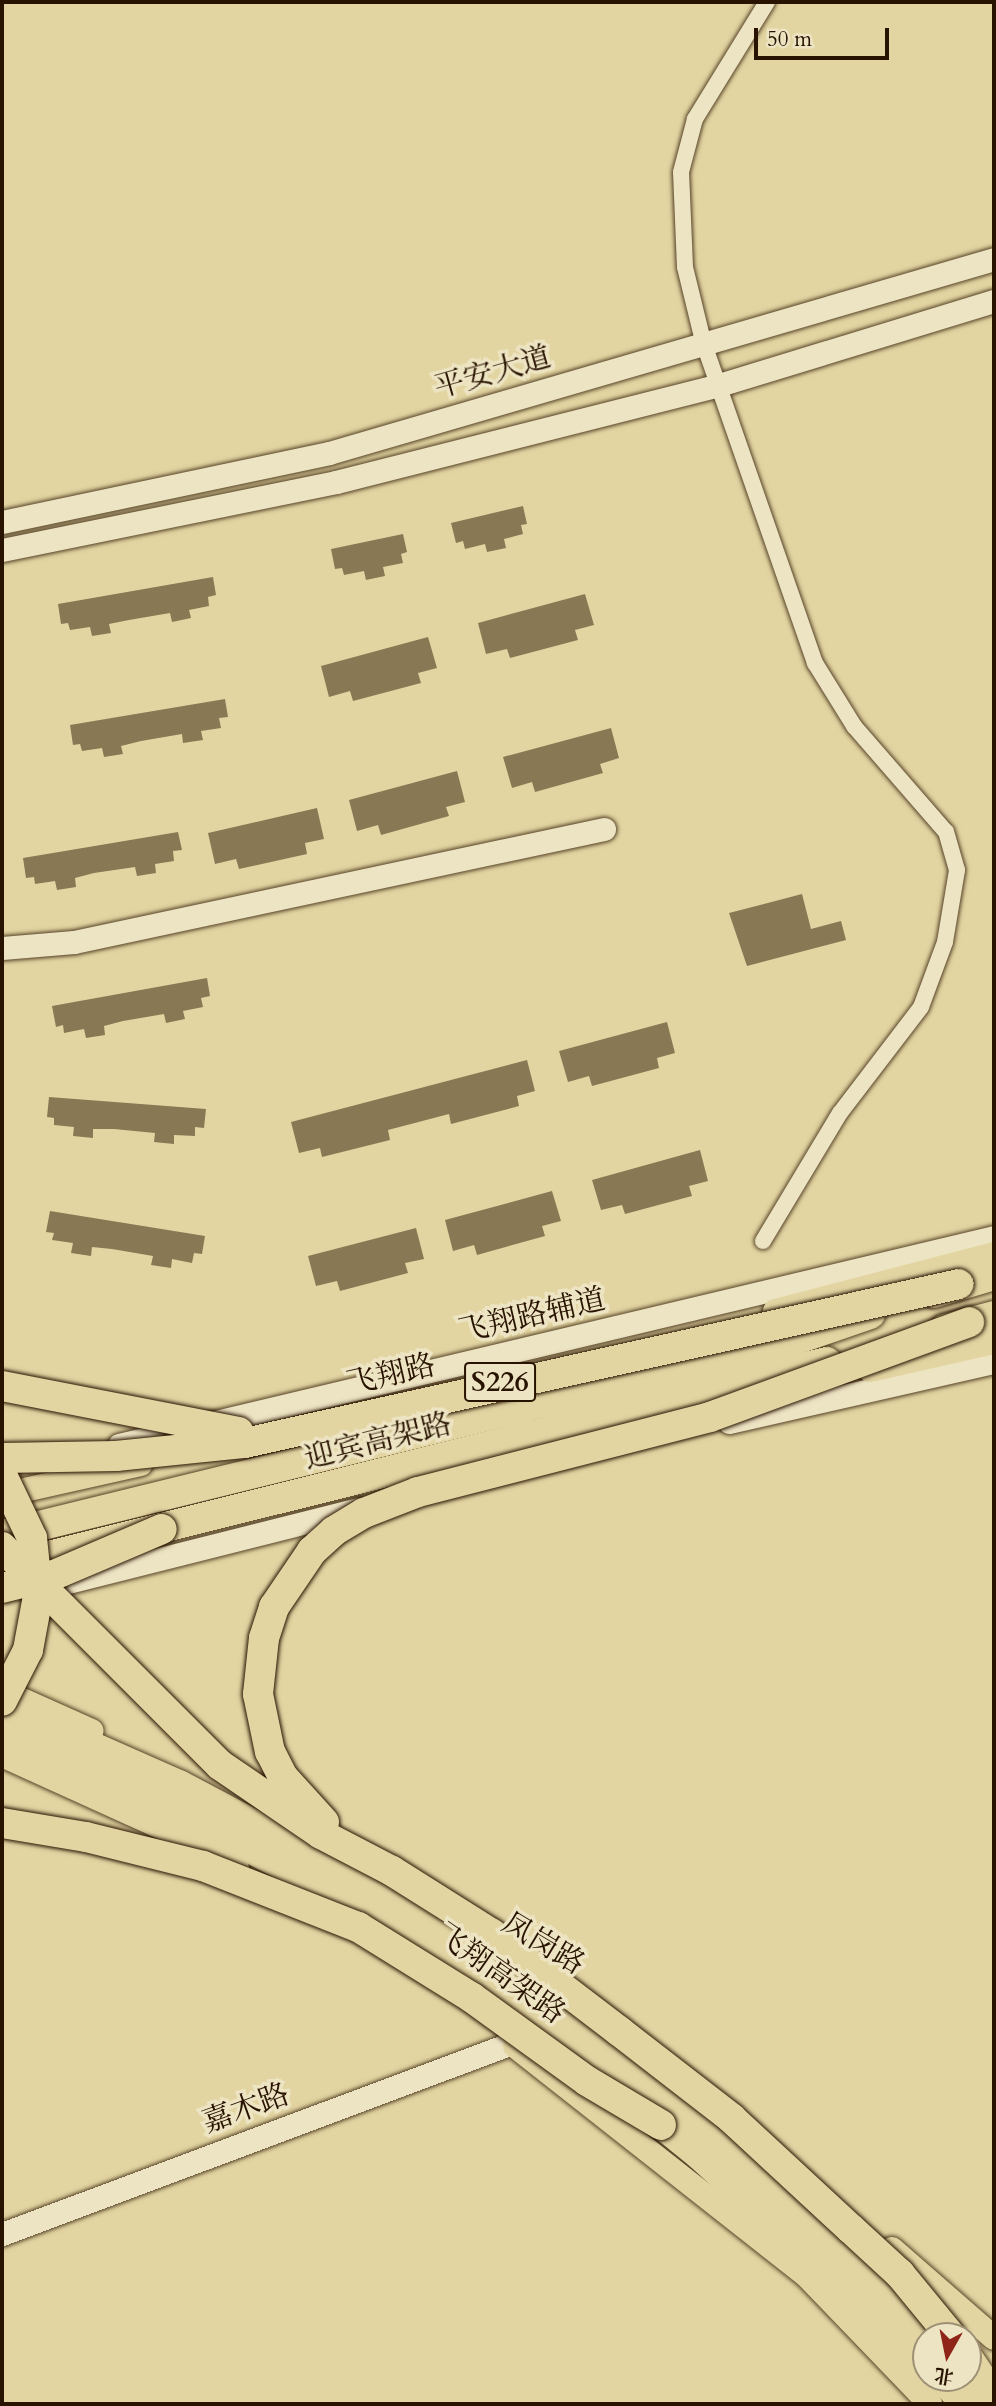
<!DOCTYPE html>
<html>
<head>
<meta charset="utf-8">
<style>
  body { margin:0 }
  #map { position:relative; width:996px; height:2406px; overflow:hidden; background:#e3d5a2; font-family:Cardo,"Noto Serif SC",serif }
  div>[style] { position:absolute }
  .building>* { inset:0; background:#897854 }
  .roads { filter:drop-shadow(0 0 2px #574428) drop-shadow(0 0 2px #574428) }
  .street>* { height:16px; margin:-8px; padding:0 8px; transform-origin:8px; border-radius:8px; background:#ede4c3 }
  .secondary>* { height:23px; margin:-11.5px; padding:0 11.5px; transform-origin:11.5px; border-radius:11.5px; background:#ede4c3 }
  .primary>* { height:24px; margin:-12px; padding:0 12px; transform-origin:12px; border-radius:12px; background:#e3d5a2 }
  .highway>* { height:30px; margin:-15px; padding:0 15px; transform-origin:15px; border-radius:15px; background:#e3d5a2 }
  .bridges { filter:drop-shadow(0 0 2px #281300) drop-shadow(0 0 2px #281300) }
  .highway-bridge>* { height:30px; margin:-15px; padding:0 15px; transform-origin:15px; border-radius:15px; background:#e3d5a2 }
  span { translate:-50% -50%; white-space:nowrap; text-align:center; line-height:1.15; -webkit-text-stroke:7px #ede4c3; paint-order:stroke }
  .shield-label span { padding:2px 5px; background:#ede4c3; border:2px solid; border-radius:5px; -webkit-text-stroke-width:0 }
  .shield-label { font-size:28px; color:#281300; font-weight:700 }
  .street-label { font-size:30px; color:#281300 }
  .frame { position:absolute; inset:0; border:4px solid #281300; pointer-events:none }
  .north { position:absolute; left:912px; top:2322px; width:70px; height:70px; box-sizing:border-box; background:#ede4c3; border:2px solid #9e9075; border-radius:50%; rotate:189deg; font-size:19px; font-weight:700; line-height:28px; text-align:center; color:#281300 }
  .north::after { content:''; display:block; margin:auto; width:24px; height:32px; background:#8f2418; clip-path:polygon(50% 0,100% 100%,50% 72%,0 100%) }
  .scale { position:absolute; left:754px; top:28px; width:135px; height:32px; box-sizing:border-box; border:4px solid #281300; border-top:0; padding-left:9px; font-size:21px; line-height:24px; white-space:nowrap; color:#281300; -webkit-text-stroke:5px #ede4c3; paint-order:stroke }
</style>
</head>
<body>
<div id="map">
  <div class="building">
    <i style="clip-path:polygon(523px 506px,527px 524px,521px 525px,523px 534px,504px 539px,506px 548px,487px 552px,485px 544px,465px 549px,463px 541px,456px 543px,451px 523px)"></i>
    <i style="clip-path:polygon(403px 534px,407px 552px,401px 554px,403px 563px,383px 567px,385px 576px,366px 580px,364px 571px,344px 575px,342px 568px,335px 569px,331px 549px)"></i>
    <i style="clip-path:polygon(213px 577px,216px 595px,208px 597px,209px 606px,189px 610px,191px 618px,172px 622px,170px 613px,129px 620px,109px 624px,111px 633px,92px 636px,90px 627px,70px 630px,68px 623px,61px 624px,58px 604px)"></i>
    <i style="clip-path:polygon(585px 594px,594px 625px,575px 630px,578px 640px,510px 658px,507px 649px,486px 654px,478px 623px)"></i>
    <i style="clip-path:polygon(428px 637px,437px 668px,418px 673px,421px 683px,353px 701px,350px 691px,329px 697px,321px 666px)"></i>
    <i style="clip-path:polygon(225px 699px,228px 717px,219px 718px,221px 728px,201px 731px,203px 740px,183px 743px,182px 734px,141px 741px,121px 746px,123px 754px,104px 757px,102px 748px,82px 751px,80px 744px,73px 745px,70px 725px)"></i>
    <i style="clip-path:polygon(611px 728px,619px 758px,600px 764px,603px 773px,535px 792px,532px 782px,512px 788px,503px 757px)"></i>
    <i style="clip-path:polygon(457px 771px,465px 802px,446px 807px,449px 816px,381px 835px,378px 825px,357px 831px,349px 800px)"></i>
    <i style="clip-path:polygon(317px 808px,324px 839px,305px 843px,307px 854px,239px 869px,236px 859px,215px 864px,208px 833px)"></i>
    <i style="clip-path:polygon(178px 832px,182px 850px,173px 851px,174px 861px,155px 864px,156px 873px,137px 876px,135px 867px,94px 873px,75px 878px,76px 887px,57px 890px,55px 881px,35px 884px,34px 877px,26px 878px,23px 858px)"></i>
    <i style="clip-path:polygon(802px 894px,811px 929px,841px 921px,846px 940px,747px 966px,729px 913px)"></i>
    <i style="clip-path:polygon(207px 978px,210px 996px,201px 998px,203px 1007px,183px 1011px,185px 1019px,166px 1023px,164px 1014px,123px 1021px,104px 1026px,105px 1035px,86px 1038px,84px 1029px,64px 1033px,63px 1025px,56px 1027px,52px 1006px)"></i>
    <i style="clip-path:polygon(667px 1022px,675px 1053px,657px 1058px,659px 1068px,592px 1086px,589px 1076px,568px 1082px,559px 1051px)"></i>
    <i style="clip-path:polygon(527px 1060px,535px 1091px,517px 1096px,519px 1106px,451px 1124px,449px 1114px,388px 1130px,390px 1140px,322px 1157px,320px 1148px,299px 1153px,291px 1122px)"></i>
    <i style="clip-path:polygon(49px 1097px,206px 1109px,204px 1128px,195px 1127px,195px 1136px,174px 1135px,174px 1144px,154px 1142px,155px 1133px,114px 1129px,93px 1129px,93px 1138px,73px 1136px,74px 1127px,54px 1125px,54px 1118px,47px 1117px)"></i>
    <i style="clip-path:polygon(700px 1150px,708px 1181px,689px 1186px,692px 1196px,625px 1214px,622px 1205px,601px 1210px,592px 1180px)"></i>
    <i style="clip-path:polygon(552px 1191px,561px 1221px,542px 1226px,545px 1236px,477px 1255px,474px 1245px,453px 1251px,445px 1220px)"></i>
    <i style="clip-path:polygon(50px 1211px,205px 1236px,202px 1254px,194px 1253px,192px 1263px,172px 1259px,171px 1268px,151px 1265px,153px 1256px,112px 1249px,92px 1247px,91px 1256px,71px 1253px,73px 1243px,52px 1240px,54px 1233px,46px 1232px)"></i>
    <i style="clip-path:polygon(416px 1228px,424px 1259px,405px 1263px,408px 1273px,340px 1291px,337px 1281px,316px 1286px,308px 1256px)"></i>
  </div>
  <div class="roads">
    <div class="street">
      <i style="left:763px;top:1241px;width:149px;rotate:-59deg"></i>
      <i style="left:840px;top:1113px;width:133px;rotate:-52.6deg"></i>
      <i style="left:921px;top:1007px;width:69px;rotate:-69.7deg"></i>
      <i style="left:945px;top:942px;width:73px;rotate:-80.5deg"></i>
      <i style="left:957px;top:870px;width:40px;rotate:-106deg"></i>
      <i style="left:946px;top:832px;width:140px;rotate:-131deg"></i>
      <i style="left:854px;top:726px;width:74px;rotate:-121.8deg"></i>
      <i style="left:815px;top:663px;width:337px;rotate:-109.2deg"></i>
      <i style="left:704px;top:345px;width:80px;rotate:-103.7deg"></i>
      <i style="left:685px;top:267px;width:95px;rotate:-92.4deg"></i>
      <i style="left:681px;top:172px;width:55px;rotate:-75.2deg"></i>
      <i style="left:695px;top:119px;width:137px;rotate:-58.4deg"></i>
    </div>
    <div class="secondary">
      <i style="left:2px;top:522px;width:334px;rotate:-11.9deg"></i>
      <i style="left:329px;top:453px;width:693px;rotate:-16.26deg"></i>
      <i style="left:2px;top:550px;width:341px;rotate:-11.5deg"></i>
      <i style="left:336px;top:482px;width:395px;rotate:-14.2deg"></i>
      <i style="left:719px;top:385px;width:288px;rotate:-17deg"></i>
      <i style="left:2px;top:948px;width:72px;rotate:-4.8deg"></i>
      <i style="left:74px;top:942px;width:542px;rotate:-12.04deg"></i>
      <i style="left:729px;top:1422px;width:272px;rotate:-12.8deg"></i>
      <i style="left:119px;top:1445px;width:899px;rotate:-13.37deg"></i>
      <i style="left:56px;top:1585px;width:312px;rotate:-14.1deg"></i>
      <i style="left:2px;top:2234px;width:545px;rotate:-20.53deg"></i>
    </div>
    <div class="primary">
      <i style="left:775px;top:1311px;width:226px;rotate:-14.6deg"></i>
      <i style="left:870px;top:1370px;width:127px;rotate:-12.7deg"></i>
      <i style="left:2px;top:1495px;width:142px;rotate:-12.6deg"></i>
      <i style="left:2px;top:1691px;width:98px;rotate:24deg"></i>
      <i style="left:2px;top:1755px;width:187px;rotate:24.4deg"></i>
      <i style="left:172px;top:1832px;width:75px;rotate:29.6deg"></i>
      <i style="left:515px;top:2046px;width:370px;rotate:38.2deg"></i>
      <i style="left:806px;top:2275px;width:179px;rotate:46.1deg"></i>
      <i style="left:892px;top:2249px;width:135px;rotate:41.1deg"></i>
    </div>
    <div class="highway">
      <i style="left:934px;top:1293px;width:63px;rotate:-16.7deg"></i>
      <i style="left:945px;top:1329px;width:51px;rotate:-14.9deg"></i>
      <i style="left:2px;top:1535px;width:810px;rotate:-13.78deg"></i>
      <i style="left:789px;top:1342px;width:86px;rotate:-19.1deg"></i>
      <i style="left:9px;top:1566px;width:843px;rotate:-14deg"></i>
      <i style="left:2px;top:1707px;width:193px;rotate:23.8deg"></i>
      <i style="left:179px;top:1785px;width:172px;rotate:27.8deg"></i>
      <i style="left:331px;top:1865px;width:188px;rotate:31.7deg"></i>
      <i style="left:491px;top:1964px;width:284px;rotate:37.8deg"></i>
      <i style="left:715px;top:2138px;width:295px;rotate:42.1deg"></i>
      <i style="left:2px;top:1732px;width:187px;rotate:24deg"></i>
      <i style="left:173px;top:1808px;width:165px;rotate:27.5deg"></i>
      <i style="left:319px;top:1884px;width:262px;rotate:32.5deg"></i>
      <i style="left:540px;top:2025px;width:206px;rotate:39.1deg"></i>
      <i style="left:700px;top:2155px;width:306px;rotate:42.5deg"></i>
      <i style="left:968px;top:2358px;width:47px;rotate:56.3deg"></i>
      <i style="left:942px;top:2378px;width:35px;rotate:47deg"></i>
    </div>
  </div>
  <div class="bridges">
    <div class="highway-bridge">
      <i style="left:2px;top:1386px;width:241px;rotate:11deg"></i>
      <i style="left:2px;top:1458px;width:114px;rotate:-1deg"></i>
      <i style="left:116px;top:1456px;width:130px;rotate:-5.8deg"></i>
      <i style="left:245px;top:1443px;width:731px;rotate:-12.55deg"></i>
      <i style="left:2px;top:1475px;width:70px;rotate:64.5deg"></i>
      <i style="left:32px;top:1538px;width:58px;rotate:84.1deg"></i>
      <i style="left:38px;top:1596px;width:55px;rotate:100.5deg"></i>
      <i style="left:28px;top:1650px;width:57px;rotate:117deg"></i>
      <i style="left:2px;top:1547px;width:308px;rotate:45deg"></i>
      <i style="left:220px;top:1765px;width:122px;rotate:34.3deg"></i>
      <i style="left:321px;top:1834px;width:80px;rotate:27.5deg"></i>
      <i style="left:392px;top:1871px;width:118px;rotate:32.2deg"></i>
      <i style="left:492px;top:1934px;width:160px;rotate:37.4deg"></i>
      <i style="left:619px;top:2031px;width:142px;rotate:37.8deg"></i>
      <i style="left:731px;top:2118px;width:163px;rotate:42.8deg"></i>
      <i style="left:851px;top:2229px;width:67px;rotate:42.6deg"></i>
      <i style="left:900px;top:2274px;width:80px;rotate:50.6deg"></i>
      <i style="left:2px;top:1588px;width:54px;rotate:-14deg"></i>
      <i style="left:54px;top:1575px;width:117px;rotate:-23.1deg"></i>
      <i style="left:324px;top:1822px;width:61px;rotate:-132.3deg"></i>
      <i style="left:283px;top:1777px;width:28px;rotate:-117deg"></i>
      <i style="left:270px;top:1752px;width:59px;rotate:-101.7deg"></i>
      <i style="left:258px;top:1694px;width:56px;rotate:-83.9deg"></i>
      <i style="left:264px;top:1638px;width:33px;rotate:-72deg"></i>
      <i style="left:274px;top:1607px;width:68px;rotate:-55.8deg"></i>
      <i style="left:312px;top:1551px;width:30px;rotate:-42deg"></i>
      <i style="left:334px;top:1531px;width:35px;rotate:-31deg"></i>
      <i style="left:364px;top:1513px;width:58px;rotate:-21.3deg"></i>
      <i style="left:418px;top:1492px;width:301px;rotate:-14.4deg"></i>
      <i style="left:710px;top:1417px;width:276px;rotate:-20.1deg"></i>
      <i style="left:2px;top:1823px;width:85px;rotate:9.5deg"></i>
      <i style="left:86px;top:1837px;width:121px;rotate:13.9deg"></i>
      <i style="left:203px;top:1866px;width:167px;rotate:21.5deg"></i>
      <i style="left:358px;top:1927px;width:133px;rotate:31.8deg"></i>
      <i style="left:471px;top:1997px;width:143px;rotate:35.9deg"></i>
      <i style="left:587px;top:2081px;width:86px;rotate:30.7deg"></i>
    </div>
  </div>
  <div class="shield-label">
    <span style="left:500px;top:1382px">S226</span>
  </div>
  <div class="street-label">
    <span style="left:493px;top:373px;rotate:-16deg">平安大道</span>
    <span style="left:532px;top:1316px;rotate:-13deg">飞翔路辅道</span>
    <span style="left:391px;top:1375px;rotate:-13deg">飞翔路</span>
    <span style="left:378px;top:1442px;rotate:-14deg">迎宾高架路</span>
    <span style="left:543px;top:1944px;rotate:31deg">凤岗路</span>
    <span style="left:500px;top:1974px;rotate:35deg">飞翔高架路</span>
    <span style="left:246px;top:2109px;rotate:-20deg">嘉木路</span>
  </div>
  <div class="frame"></div>
  <div class="north">北</div>
  <div class="scale">50 m</div>
</div>
</body>
</html>
